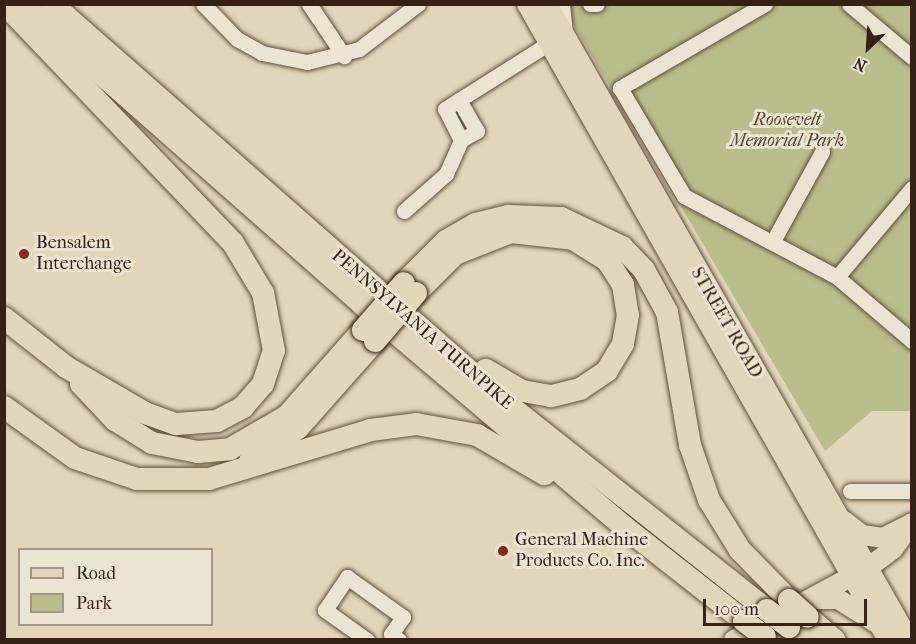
<!DOCTYPE html>
<html>
<head>
<meta charset="utf-8">
<style>
  body { margin:0 }
  #map { position:relative; width:916px; height:644px; overflow:hidden; background:#e1d6b9; font-family:"IM FELL French Canon",serif }
  div>[style] { position:absolute }
  .green>* { inset:0; background:#b9bc8b }
  .roads { filter:drop-shadow(0 0 2px #614e3d) drop-shadow(0 0 2px #614e3d) }
  .minor>* { height:15px; margin:-7.5px; padding:0 7.5px; transform-origin:7.5px; border-radius:7.5px; background:#ece4d2 }
  .major>* { height:20px; margin:-10px; padding:0 10px; transform-origin:10px; border-radius:10px; background:#e1d6b9 }
  .highway>* { height:22px; margin:-11px; padding:0 11px; transform-origin:11px; border-radius:11px; background:#e1d6b9 }
  .bridges { filter:drop-shadow(0 0 2px #362114) drop-shadow(0 0 2px #362114) }
  .highway-bridge>* { height:22px; margin:-11px; padding:0 11px; transform-origin:11px; border-radius:11px; background:#e1d6b9 }
  .dots>* { width:16px; height:16px; translate:-50% -50%; box-sizing:border-box; border:3px solid #ece4d2; border-radius:50% }
  span { translate:-50% -50%; white-space:nowrap; text-align:center; line-height:1.15; -webkit-text-stroke:6px #ece4d2; paint-order:stroke }
  .park-label { font-size:18px; color:#574832; font-style:italic }
  .poi-label { font-size:18px; color:#362114 }
  .left { translate:0 -50%; text-align:left }
  .street-label { font-size:18px; color:#362114 }
  .frame { position:absolute; inset:0; border:6px solid #362114; pointer-events:none }
  .legend { position:absolute; left:18px; top:548px; width:195px; height:78px; box-sizing:border-box; background:#ece4d2; border:2px solid #a39686; margin:0; padding:8px 10px; list-style:none; font-size:18px; color:#362114 }
  .legend li { display:flex; align-items:center; gap:12px; height:30px }
  .legend b { width:30px; border:2px solid #a39686 }
  .north { position:absolute; left:838px; top:18px; width:60px; height:60px; -webkit-text-stroke:4px #ece4d2; paint-order:stroke; rotate:205deg; font-size:16px; font-weight:700; line-height:24px; text-align:center; color:#362114 }
  .north::after { content:''; display:block; margin:auto; width:21px; height:27px; background:#362114; clip-path:polygon(50% 0,100% 100%,50% 72%,0 100%) }
  .scale { position:absolute; left:703px; top:599px; width:164px; height:27px; box-sizing:border-box; border:3px solid #362114; border-top:0; padding-left:8px; font-size:18px; line-height:21px; white-space:nowrap; color:#362114; -webkit-text-stroke:4px #ece4d2; paint-order:stroke }
</style>
</head>
<body>
<div id="map">
  <div class="green">
    <i style="clip-path:polygon(562px 5px,911px 5px,911px 411px,872px 411px,825px 451px)"></i>
  </div>
  <div class="roads">
    <div class="minor">
      <i style="left:203px;top:4px;width:49px;rotate:45.8deg"></i>
      <i style="left:237px;top:39px;width:29px;rotate:29deg"></i>
      <i style="left:262px;top:53px;width:46px;rotate:11.3deg"></i>
      <i style="left:307px;top:62px;width:54px;rotate:-14deg"></i>
      <i style="left:359px;top:49px;width:74px;rotate:-37.3deg"></i>
      <i style="left:309px;top:4px;width:63px;rotate:56.1deg"></i>
      <i style="left:590px;top:4px;width:7px"></i>
      <i style="left:765px;top:4px;width:168px;rotate:149.9deg"></i>
      <i style="left:620px;top:88px;width:126px;rotate:59.3deg"></i>
      <i style="left:684px;top:196px;width:173px;rotate:27.9deg"></i>
      <i style="left:837px;top:277px;width:99px;rotate:40.5deg"></i>
      <i style="left:849px;top:4px;width:82px;rotate:40.1deg"></i>
      <i style="left:459px;top:100px;width:36px;rotate:60deg"></i>
      <i style="left:477px;top:131px;width:18px;rotate:151deg"></i>
      <i style="left:461px;top:140px;width:35px;rotate:-117deg"></i>
      <i style="left:445px;top:109px;width:17px;rotate:-33deg"></i>
      <i style="left:459px;top:100px;width:107px;rotate:-32.3deg"></i>
      <i style="left:549px;top:43px;width:19px;rotate:-32deg"></i>
      <i style="left:565px;top:33px;width:29px;rotate:-96deg"></i>
      <i style="left:404px;top:211px;width:56px;rotate:-41.4deg"></i>
      <i style="left:446px;top:174px;width:37px;rotate:-66deg"></i>
      <i style="left:773px;top:241px;width:102px;rotate:-61.2deg"></i>
      <i style="left:837px;top:277px;width:116px;rotate:-49.9deg"></i>
      <i style="left:850px;top:491px;width:62px"></i>
      <i style="left:367px;top:640px;width:52px;rotate:-144.5deg"></i>
      <i style="left:325px;top:610px;width:40px;rotate:-56deg"></i>
      <i style="left:347px;top:577px;width:69px;rotate:35.5deg"></i>
      <i style="left:403px;top:617px;width:21px;rotate:125deg"></i>
      <i style="left:391px;top:634px;width:10px;rotate:37deg"></i>
    </div>
    <div class="major">
      <i style="left:527px;top:4px;width:731px;rotate:60.42deg"></i>
      <i style="left:547px;top:4px;width:732px;rotate:60.35deg"></i>
      <i style="left:844px;top:521px;width:23px;rotate:38deg"></i>
      <i style="left:862px;top:535px;width:21px;rotate:8deg"></i>
      <i style="left:883px;top:538px;width:28px;rotate:-27deg"></i>
      <i style="left:814px;top:599px;width:24px"></i>
      <i style="left:838px;top:599px;width:44px;rotate:31.9deg"></i>
      <i style="left:734px;top:640px;width:153px;rotate:-28.4deg"></i>
      <i style="left:869px;top:567px;width:30px;rotate:-37deg"></i>
      <i style="left:893px;top:549px;width:32px;rotate:-54deg"></i>
    </div>
    <div class="highway">
      <i style="left:22px;top:4px;width:456px;rotate:41.4deg"></i>
      <i style="left:364px;top:306px;width:340px;rotate:40.3deg"></i>
      <i style="left:623px;top:526px;width:154px;rotate:38.1deg"></i>
      <i style="left:52px;top:4px;width:606px;rotate:41.32deg"></i>
      <i style="left:507px;top:404px;width:332px;rotate:38.4deg"></i>
      <i style="left:404px;top:283px;width:59px;rotate:-45deg"></i>
      <i style="left:446px;top:241px;width:34px;rotate:-30deg"></i>
      <i style="left:476px;top:224px;width:34px;rotate:-14deg"></i>
      <i style="left:509px;top:216px;width:52px;rotate:2.2deg"></i>
      <i style="left:561px;top:218px;width:68px;rotate:25.4deg"></i>
      <i style="left:622px;top:247px;width:32px;rotate:46deg"></i>
      <i style="left:644px;top:270px;width:48px;rotate:61.3deg"></i>
      <i style="left:667px;top:312px;width:135px;rotate:80.2deg"></i>
      <i style="left:690px;top:445px;width:58px;rotate:70.9deg"></i>
      <i style="left:709px;top:500px;width:59px;rotate:58.2deg"></i>
      <i style="left:740px;top:550px;width:70px;rotate:45.6deg"></i>
      <i style="left:416px;top:293px;width:55px;rotate:-45deg"></i>
      <i style="left:455px;top:254px;width:60px;rotate:-21.4deg"></i>
      <i style="left:511px;top:232px;width:62px;rotate:6.4deg"></i>
      <i style="left:573px;top:239px;width:40px;rotate:32deg"></i>
      <i style="left:607px;top:260px;width:30px;rotate:57deg"></i>
      <i style="left:623px;top:285px;width:30px;rotate:81deg"></i>
      <i style="left:628px;top:315px;width:29px;rotate:100deg"></i>
      <i style="left:623px;top:344px;width:31px;rotate:121deg"></i>
      <i style="left:607px;top:371px;width:32px;rotate:146deg"></i>
      <i style="left:580px;top:389px;width:30px;rotate:166deg"></i>
      <i style="left:551px;top:396px;width:29px;rotate:-170deg"></i>
      <i style="left:522px;top:391px;width:42px;rotate:-149.7deg"></i>
      <i style="left:4px;top:318px;width:79px;rotate:38.3deg"></i>
      <i style="left:66px;top:367px;width:91px;rotate:30.2deg"></i>
      <i style="left:145px;top:413px;width:33px;rotate:20deg"></i>
      <i style="left:176px;top:424px;width:41px;rotate:-4.2deg"></i>
      <i style="left:217px;top:421px;width:30px;rotate:-28deg"></i>
      <i style="left:243px;top:407px;width:30px;rotate:-49deg"></i>
      <i style="left:263px;top:384px;width:35px;rotate:-72deg"></i>
      <i style="left:274px;top:351px;width:59px;rotate:-100.7deg"></i>
      <i style="left:263px;top:293px;width:58px;rotate:-121deg"></i>
      <i style="left:233px;top:243px;width:330px;rotate:-133.7deg"></i>
      <i style="left:81px;top:384px;width:50px;rotate:46.6deg"></i>
      <i style="left:115px;top:420px;width:44px;rotate:31.9deg"></i>
      <i style="left:152px;top:443px;width:47px;rotate:11.1deg"></i>
      <i style="left:198px;top:452px;width:32px;rotate:-5deg"></i>
      <i style="left:230px;top:449px;width:66px;rotate:-30.1deg"></i>
      <i style="left:287px;top:416px;width:115px;rotate:-48.5deg"></i>
      <i style="left:4px;top:407px;width:87px;rotate:35.7deg"></i>
      <i style="left:75px;top:458px;width:65px;rotate:18.7deg"></i>
      <i style="left:137px;top:479px;width:72px"></i>
      <i style="left:209px;top:479px;width:169px;rotate:-16.8deg"></i>
      <i style="left:371px;top:430px;width:45px;rotate:-7.6deg"></i>
      <i style="left:416px;top:424px;width:62px;rotate:10.2deg"></i>
      <i style="left:477px;top:435px;width:78px;rotate:30.2deg"></i>
      <i style="left:250px;top:461px;width:58px;rotate:-34.5deg"></i>
      <i style="left:298px;top:428px;width:116px;rotate:-48.5deg"></i>
      <i style="left:808px;top:617px;width:35px;rotate:41deg"></i>
      <i style="left:789px;top:627px;width:21px;rotate:39deg"></i>
    </div>
  </div>
  <div class="bridges">
    <div class="highway-bridge">
      <i style="left:363px;top:330px;width:62px;rotate:-48.9deg"></i>
      <i style="left:375px;top:341px;width:63px;rotate:-49.5deg"></i>
      <i style="left:789px;top:600px;width:25px;rotate:42deg"></i>
      <i style="left:767px;top:610px;width:28px;rotate:38deg"></i>
      <i style="left:744px;top:621px;width:26px;rotate:37deg"></i>
    </div>
  </div>
  <div class="dots">
    <i style="left:24px;top:254px;background:#8f2418"></i>
    <i style="left:503px;top:551px;background:#8f2418"></i>
  </div>
  <div class="park-label">
    <span style="left:787px;top:131px">Roosevelt<br>Memorial Park</span>
  </div>
  <div class="poi-label">
    <span class="left" style="left:36px;top:254px">Bensalem<br>Interchange</span>
    <span class="left" style="left:515px;top:551px">General Machine<br>Products Co. Inc.</span>
  </div>
  <div class="street-label">
    <span style="left:726px;top:323px;rotate:60deg">STREET ROAD</span>
    <span style="left:422px;top:330px;rotate:41deg">PENNSYLVANIA TURNPIKE</span>
  </div>
  <div class="frame"></div>
  <ul class="legend">
  <li><b style="height:8px;background:#e1d6b9"></b>Road</li>
  <li><b style="height:16px;background:#b9bc8b"></b>Park</li>
  </ul>
  <div class="north">N</div>
  <div class="scale">100 m</div>
</div>
</body>
</html>
